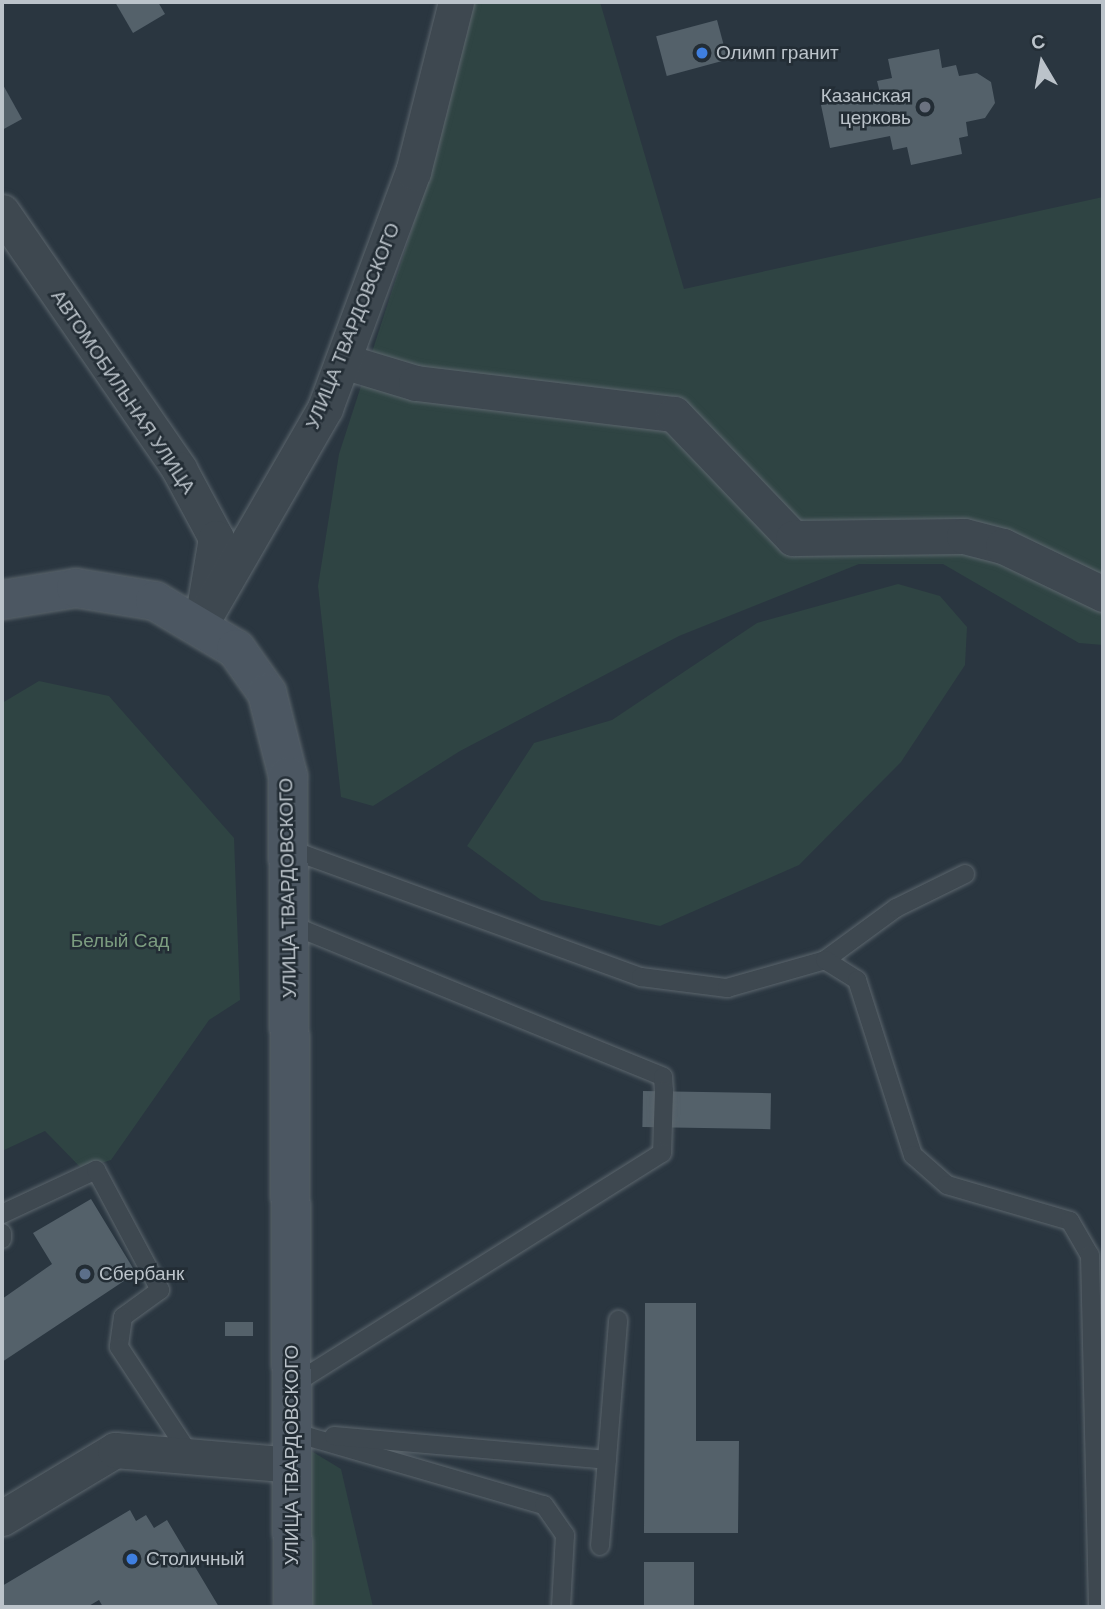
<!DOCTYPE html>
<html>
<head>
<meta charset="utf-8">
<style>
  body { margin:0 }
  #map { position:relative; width:1105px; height:1609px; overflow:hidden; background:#2a3640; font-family:Helvetica,sans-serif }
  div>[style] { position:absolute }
  .green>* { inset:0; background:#2f4443 }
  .building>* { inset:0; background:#54616a; transform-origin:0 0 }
  .roads { filter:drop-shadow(0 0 2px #5c666d) drop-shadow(0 0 2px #5c666d) }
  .lane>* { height:18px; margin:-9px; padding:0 9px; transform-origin:9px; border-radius:9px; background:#3e4850 }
  .street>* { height:35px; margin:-17.5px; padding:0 17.5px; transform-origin:17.5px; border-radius:17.5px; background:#3e4850 }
  .secondary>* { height:38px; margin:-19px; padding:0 19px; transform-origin:19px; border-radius:19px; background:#4c5762 }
  .dots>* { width:19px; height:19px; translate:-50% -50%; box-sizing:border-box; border:4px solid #232d35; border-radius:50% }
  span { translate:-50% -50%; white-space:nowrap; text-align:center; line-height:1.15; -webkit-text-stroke:5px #232d35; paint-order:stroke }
  .poi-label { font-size:19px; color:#bbc3ca }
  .left { translate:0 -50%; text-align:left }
  .right { translate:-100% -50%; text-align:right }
  .street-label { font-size:19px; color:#bbc3ca }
  .park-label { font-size:19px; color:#7c9d80 }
  .frame { position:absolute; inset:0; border:4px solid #bbc3ca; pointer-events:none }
  .north { position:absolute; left:1007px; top:28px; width:70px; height:70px; -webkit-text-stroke:5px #232d35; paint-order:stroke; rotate:350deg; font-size:19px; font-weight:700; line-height:28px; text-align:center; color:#bbc3ca }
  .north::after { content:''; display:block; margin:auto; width:24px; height:32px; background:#bbc3ca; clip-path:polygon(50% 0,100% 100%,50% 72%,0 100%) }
</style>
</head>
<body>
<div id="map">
  <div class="green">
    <i style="clip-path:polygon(474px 2px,600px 2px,684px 289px,1103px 197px,1103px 645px,1079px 643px,943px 564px,859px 564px,679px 636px,460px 751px,373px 806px,341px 797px,318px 586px,339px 454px,434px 161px)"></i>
    <i style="clip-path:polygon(898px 584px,940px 596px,967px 627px,965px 665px,901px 762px,799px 865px,660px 926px,541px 900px,467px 846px,534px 743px,612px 720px,757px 623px)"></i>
    <i style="clip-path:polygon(39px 681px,109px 696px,234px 838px,240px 1000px,209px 1020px,111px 1160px,82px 1169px,45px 1131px,2px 1151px,2px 703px)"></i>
    <i style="clip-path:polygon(308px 1449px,341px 1469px,373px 1607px,308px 1607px)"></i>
  </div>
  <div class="building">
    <i style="clip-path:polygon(115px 2px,158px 2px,165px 14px,133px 33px)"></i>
    <i style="left:717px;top:20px;width:41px;height:63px;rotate:75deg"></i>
    <i style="clip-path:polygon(939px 49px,942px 68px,956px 65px,959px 76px,977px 73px,991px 82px,995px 103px,985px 118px,966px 122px,968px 136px,959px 138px,962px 154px,911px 165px,907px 147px,893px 150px,890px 136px,830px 148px,821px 105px,880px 93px,877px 81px,892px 78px,888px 59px)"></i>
    <i style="clip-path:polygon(2px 83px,22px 119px,2px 130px)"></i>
    <i style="left:643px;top:1091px;width:128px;height:36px;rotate:1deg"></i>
    <i style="clip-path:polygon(91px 1199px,136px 1273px,2px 1362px,2px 1299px,52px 1264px,33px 1233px)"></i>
    <i style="clip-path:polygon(645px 1303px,696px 1303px,696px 1441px,739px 1441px,738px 1533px,644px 1533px)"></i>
    <i style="left:225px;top:1322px;width:28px;height:14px"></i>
    <i style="clip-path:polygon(130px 1510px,136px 1521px,146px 1515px,154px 1528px,167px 1520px,219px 1607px,103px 1607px,99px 1600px,87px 1607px,2px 1607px,2px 1586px)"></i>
    <i style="left:694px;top:1562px;width:45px;height:50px;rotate:90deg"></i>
  </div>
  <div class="roads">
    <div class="lane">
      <i style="left:289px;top:849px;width:375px;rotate:20deg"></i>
      <i style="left:641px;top:977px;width:87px;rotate:7.3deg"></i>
      <i style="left:727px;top:988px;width:102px;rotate:-15.9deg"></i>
      <i style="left:825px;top:960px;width:88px;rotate:-36.2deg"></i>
      <i style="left:896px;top:908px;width:77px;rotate:-26.2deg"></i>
      <i style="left:289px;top:924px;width:404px;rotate:22.2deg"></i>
      <i style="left:663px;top:1077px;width:14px;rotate:86deg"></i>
      <i style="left:664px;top:1091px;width:62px;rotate:91.8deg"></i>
      <i style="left:662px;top:1153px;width:437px;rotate:147.9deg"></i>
      <i style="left:825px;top:960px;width:38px;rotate:32deg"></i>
      <i style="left:857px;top:980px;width:184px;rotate:72.3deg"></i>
      <i style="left:913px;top:1155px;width:45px;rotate:41.4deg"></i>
      <i style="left:947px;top:1185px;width:128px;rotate:16.3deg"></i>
      <i style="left:1070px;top:1221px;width:39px;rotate:60deg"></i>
      <i style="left:1090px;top:1255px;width:352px;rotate:88.7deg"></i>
      <i style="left:2px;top:1214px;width:104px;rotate:-25.1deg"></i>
      <i style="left:96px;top:1170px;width:136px;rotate:61.9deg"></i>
      <i style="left:160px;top:1290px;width:46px;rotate:143.9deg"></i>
      <i style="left:123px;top:1317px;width:30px;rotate:98deg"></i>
      <i style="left:119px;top:1347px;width:131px;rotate:56.6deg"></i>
      <i style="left:2px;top:1233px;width:6px;rotate:90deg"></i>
      <i style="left:292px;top:1432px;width:262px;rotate:16.2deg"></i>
      <i style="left:544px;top:1505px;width:37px;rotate:55deg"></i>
      <i style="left:565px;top:1535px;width:72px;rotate:93.2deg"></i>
      <i style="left:334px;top:1436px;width:274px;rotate:5deg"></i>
      <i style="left:600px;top:1546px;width:227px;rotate:-85.4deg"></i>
    </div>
    <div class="street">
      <i style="left:2px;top:212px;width:312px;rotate:55.4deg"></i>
      <i style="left:179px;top:469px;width:78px;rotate:61.8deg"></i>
      <i style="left:216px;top:538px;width:66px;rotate:99.6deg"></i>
      <i style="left:343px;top:361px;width:76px;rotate:16.8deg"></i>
      <i style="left:416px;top:383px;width:260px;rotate:6.9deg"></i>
      <i style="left:674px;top:414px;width:172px;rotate:46.2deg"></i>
      <i style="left:793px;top:538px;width:171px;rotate:-0.7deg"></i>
      <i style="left:964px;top:536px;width:40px;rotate:14.4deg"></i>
      <i style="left:1003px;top:546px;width:111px;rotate:25.6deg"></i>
      <i style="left:201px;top:623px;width:248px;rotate:-60deg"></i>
      <i style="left:325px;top:408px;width:252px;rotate:-69.6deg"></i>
      <i style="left:413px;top:172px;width:175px;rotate:-75.8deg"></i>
      <i style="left:2px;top:1518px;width:132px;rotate:-31deg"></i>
      <i style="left:115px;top:1450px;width:178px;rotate:4.8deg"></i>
    </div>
    <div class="secondary">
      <i style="left:2px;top:600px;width:75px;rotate:-9.2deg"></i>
      <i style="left:76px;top:588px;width:80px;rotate:9.3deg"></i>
      <i style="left:155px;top:601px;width:94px;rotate:30.7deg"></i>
      <i style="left:236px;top:649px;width:54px;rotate:54.8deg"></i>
      <i style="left:267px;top:693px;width:86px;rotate:75.8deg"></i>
      <i style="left:288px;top:776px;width:831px;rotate:89.66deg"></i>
    </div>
  </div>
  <div class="dots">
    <i style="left:702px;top:53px;background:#3f7fe0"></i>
    <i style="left:925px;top:107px;background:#6b7280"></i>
    <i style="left:85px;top:1274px;background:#5c6f8a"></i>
    <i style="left:132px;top:1559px;background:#3f7fe0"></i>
  </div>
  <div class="poi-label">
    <span class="left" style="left:716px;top:53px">Олимп гранит</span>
    <span class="right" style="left:911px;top:107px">Казанская<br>церковь</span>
    <span class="left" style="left:99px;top:1274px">Сбербанк</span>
    <span class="left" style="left:146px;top:1559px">Столичный</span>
  </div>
  <div class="street-label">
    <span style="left:353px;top:326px;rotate:-68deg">УЛИЦА ТВАРДОВСКОГО</span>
    <span style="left:123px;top:392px;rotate:56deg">АВТОМОБИЛЬНАЯ УЛИЦА</span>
    <span style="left:288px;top:888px;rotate:-91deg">УЛИЦА ТВАРДОВСКОГО</span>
    <span style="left:292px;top:1455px;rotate:-90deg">УЛИЦА ТВАРДОВСКОГО</span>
  </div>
  <div class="park-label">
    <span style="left:120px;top:941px">Белый Сад</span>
  </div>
  <div class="frame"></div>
  <div class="north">С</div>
</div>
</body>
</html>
